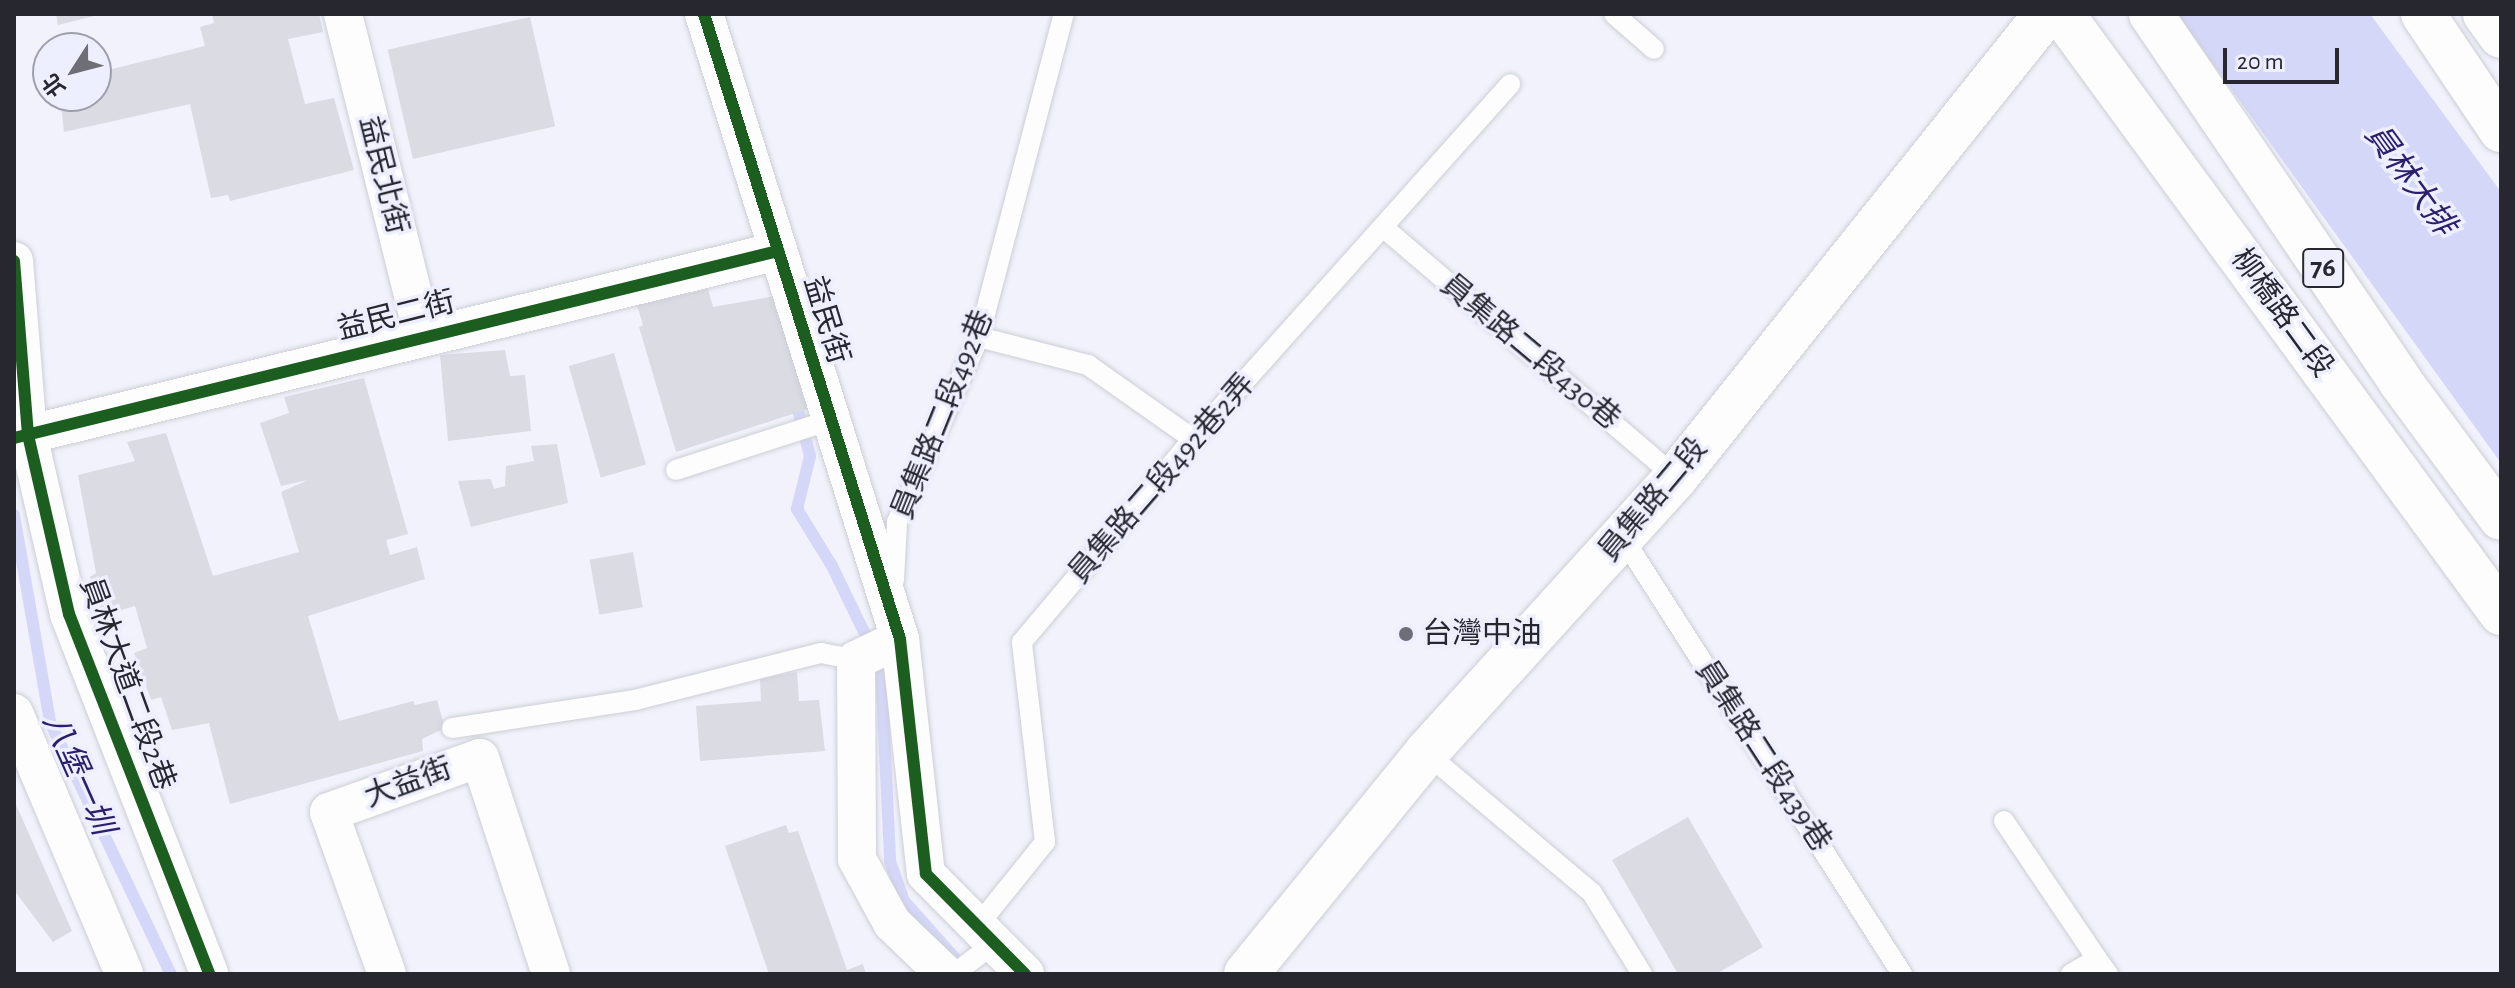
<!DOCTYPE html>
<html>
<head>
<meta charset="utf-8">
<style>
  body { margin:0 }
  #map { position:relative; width:2515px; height:988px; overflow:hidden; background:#f1f2fb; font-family:"Alegreya Sans","Noto Sans TC",sans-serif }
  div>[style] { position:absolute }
  .water>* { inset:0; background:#d4d7f8 }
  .stream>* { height:12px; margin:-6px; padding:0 6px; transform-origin:6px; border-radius:6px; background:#d4d7f8 }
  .building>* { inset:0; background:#dadbe3; transform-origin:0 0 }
  .roads { filter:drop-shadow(0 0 2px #cdced5) drop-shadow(0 0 2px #cdced5) }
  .lane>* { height:20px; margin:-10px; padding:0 10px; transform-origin:10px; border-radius:10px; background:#fdfdfe }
  .street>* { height:38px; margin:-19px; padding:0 19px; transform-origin:19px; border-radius:19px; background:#fdfdfe }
  .secondary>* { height:44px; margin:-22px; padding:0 22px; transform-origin:22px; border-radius:22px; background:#fdfdfe }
  .highway>* { height:44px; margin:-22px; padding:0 22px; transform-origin:22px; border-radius:22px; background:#fdfdfe }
  .cycleway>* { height:12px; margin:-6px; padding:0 6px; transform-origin:6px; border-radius:6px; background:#1b5e20 }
  .dots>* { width:22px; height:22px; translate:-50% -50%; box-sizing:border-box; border:4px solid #edefff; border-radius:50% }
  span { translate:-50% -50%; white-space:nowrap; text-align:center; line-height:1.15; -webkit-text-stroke:7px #edefff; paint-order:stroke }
  .shield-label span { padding:2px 6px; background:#edefff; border:2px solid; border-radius:6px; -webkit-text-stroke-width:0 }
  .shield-label { font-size:28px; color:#27272f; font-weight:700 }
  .street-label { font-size:30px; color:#27272f }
  .poi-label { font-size:30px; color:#27272f }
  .left { translate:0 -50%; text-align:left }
  .water-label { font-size:32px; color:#2a1e6d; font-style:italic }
  .frame { position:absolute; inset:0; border:16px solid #27272f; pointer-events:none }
  .north { position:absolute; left:32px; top:32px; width:80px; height:80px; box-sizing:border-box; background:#edefff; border:2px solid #9e9fac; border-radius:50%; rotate:234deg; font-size:22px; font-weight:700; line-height:32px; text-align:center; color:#27272f }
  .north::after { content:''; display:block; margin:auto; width:28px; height:36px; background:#6e6e76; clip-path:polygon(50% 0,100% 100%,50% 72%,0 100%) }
  .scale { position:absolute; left:2223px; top:48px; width:116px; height:36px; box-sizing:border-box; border:4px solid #27272f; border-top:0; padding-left:10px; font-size:24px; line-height:28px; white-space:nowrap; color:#27272f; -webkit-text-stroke:6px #edefff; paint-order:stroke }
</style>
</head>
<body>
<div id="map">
  <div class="water">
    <i style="clip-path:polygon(2177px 14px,2370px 14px,2501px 192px,2501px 463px)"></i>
  </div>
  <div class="stream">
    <i style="left:795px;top:398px;width:60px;rotate:75.5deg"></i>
    <i style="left:810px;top:456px;width:55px;rotate:103.8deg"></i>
    <i style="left:797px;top:509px;width:67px;rotate:58.4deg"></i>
    <i style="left:832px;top:566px;width:112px;rotate:64.1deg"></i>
    <i style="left:881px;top:667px;width:194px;rotate:87.3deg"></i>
    <i style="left:890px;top:861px;width:42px;rotate:70.7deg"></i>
    <i style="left:904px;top:901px;width:87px;rotate:48.3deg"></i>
    <i style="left:14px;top:515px;width:210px;rotate:80.1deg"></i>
    <i style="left:50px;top:722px;width:280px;rotate:64.4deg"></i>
  </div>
  <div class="building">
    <i style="clip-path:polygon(56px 14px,98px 14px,98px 15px,58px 25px)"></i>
    <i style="clip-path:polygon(212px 14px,319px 14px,323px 32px,288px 39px,305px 104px,334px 98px,354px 170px,230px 201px,228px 195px,211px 198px,190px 104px,64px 132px,60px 96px,96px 96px,96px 73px,205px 46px,200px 27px,214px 23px)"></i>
    <i style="left:530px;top:17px;width:112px;height:146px;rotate:77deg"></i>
    <i style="clip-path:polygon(708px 289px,713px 307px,775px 296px,808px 409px,676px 452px,639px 327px,643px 325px,637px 305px)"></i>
    <i style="clip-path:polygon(505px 350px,510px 376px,525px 375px,531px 431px,448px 441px,440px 355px)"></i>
    <i style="left:614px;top:353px;width:116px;height:47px;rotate:74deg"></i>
    <i style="clip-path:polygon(364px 378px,408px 534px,386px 540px,390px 555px,417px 547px,425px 579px,308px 616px,339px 721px,413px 701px,415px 705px,437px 700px,445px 728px,422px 739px,423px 751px,230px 804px,209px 723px,172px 730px,161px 697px,151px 700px,134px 653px,147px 648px,135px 606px,101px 616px,90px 577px,96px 573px,78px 475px,135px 461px,127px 442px,166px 433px,213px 576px,299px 552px,281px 492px,308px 480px,281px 486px,260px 423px,289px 413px,284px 397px)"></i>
    <i style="clip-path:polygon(557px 444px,568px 503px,471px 527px,458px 481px,491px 479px,494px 489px,505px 486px,506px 466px,534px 461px,531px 446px)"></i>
    <i style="left:633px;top:552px;width:56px;height:44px;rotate:80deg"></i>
    <i style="clip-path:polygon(797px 672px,799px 701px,819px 700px,825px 751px,700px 761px,696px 706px,761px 701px,760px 679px)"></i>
    <i style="clip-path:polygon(14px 800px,72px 931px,53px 942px,14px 890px)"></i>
    <i style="clip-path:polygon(1688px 817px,1763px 947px,1716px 974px,1678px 974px,1612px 860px)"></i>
    <i style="clip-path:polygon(786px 825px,789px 833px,798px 831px,847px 970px,863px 964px,866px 974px,769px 974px,725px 846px)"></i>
  </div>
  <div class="roads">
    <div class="lane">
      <i style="left:1614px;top:14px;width:53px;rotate:41.2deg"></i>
      <i style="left:1384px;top:228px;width:384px;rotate:40.5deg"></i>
      <i style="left:979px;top:337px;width:113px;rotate:14.4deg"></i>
      <i style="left:1088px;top:365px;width:128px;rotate:35.2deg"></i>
      <i style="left:676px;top:470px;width:160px;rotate:-17.9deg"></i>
      <i style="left:1623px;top:538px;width:518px;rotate:57.38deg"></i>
      <i style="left:894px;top:580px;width:58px;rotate:-87deg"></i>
      <i style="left:897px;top:522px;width:202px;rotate:-66.1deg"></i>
      <i style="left:979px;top:337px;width:334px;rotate:-75.3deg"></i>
      <i style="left:452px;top:728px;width:185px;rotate:-8.7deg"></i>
      <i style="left:635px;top:700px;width:192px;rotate:-14.2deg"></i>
      <i style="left:821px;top:653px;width:36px;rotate:11deg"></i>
      <i style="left:1426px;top:753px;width:217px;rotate:40.1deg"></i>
      <i style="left:1592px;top:893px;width:95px;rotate:58.3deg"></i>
      <i style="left:2004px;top:821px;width:166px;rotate:56deg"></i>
      <i style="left:975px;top:929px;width:112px;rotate:-51.2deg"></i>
      <i style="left:1045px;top:842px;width:201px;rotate:-96.6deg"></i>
      <i style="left:1022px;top:642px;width:265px;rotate:-49.9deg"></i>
      <i style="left:1193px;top:439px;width:476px;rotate:-48.2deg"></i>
      <i style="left:954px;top:974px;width:48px;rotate:-37.3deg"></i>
      <i style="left:2071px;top:974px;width:30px;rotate:-30deg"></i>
      <i style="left:2097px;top:959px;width:19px;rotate:54deg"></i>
    </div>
    <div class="street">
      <i style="left:343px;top:14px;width:332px;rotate:76deg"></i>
      <i style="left:704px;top:14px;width:655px;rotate:72.59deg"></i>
      <i style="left:900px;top:639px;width:236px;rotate:83.7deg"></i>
      <i style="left:926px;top:874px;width:141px;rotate:45.3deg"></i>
      <i style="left:14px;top:261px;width:175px;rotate:85.4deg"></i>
      <i style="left:28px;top:435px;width:184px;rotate:77.1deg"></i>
      <i style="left:69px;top:614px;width:386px;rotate:68.7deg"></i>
      <i style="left:14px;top:438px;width:787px;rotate:-13.75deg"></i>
      <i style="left:900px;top:639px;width:49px;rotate:154.5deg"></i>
      <i style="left:856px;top:660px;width:199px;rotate:89.7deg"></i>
      <i style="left:857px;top:859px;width:73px;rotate:61.3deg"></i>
      <i style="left:892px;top:923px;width:74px;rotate:43.9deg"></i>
      <i style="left:14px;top:713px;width:283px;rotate:67.1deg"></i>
      <i style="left:387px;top:974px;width:172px;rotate:-109.7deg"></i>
      <i style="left:329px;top:812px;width:160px;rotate:-19.7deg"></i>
      <i style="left:480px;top:758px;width:227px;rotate:71.8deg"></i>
    </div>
    <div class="secondary">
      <i style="left:2062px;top:14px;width:743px;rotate:53.76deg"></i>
      <i style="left:2485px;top:14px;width:27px;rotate:54deg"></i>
      <i style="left:1246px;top:974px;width:285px;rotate:-50.8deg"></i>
      <i style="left:1426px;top:753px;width:372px;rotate:-47.8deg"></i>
      <i style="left:1676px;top:477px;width:593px;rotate:-51.37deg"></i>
    </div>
    <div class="highway">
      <i style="left:2151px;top:14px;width:443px;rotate:55.8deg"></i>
      <i style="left:2400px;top:381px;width:170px;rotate:53.6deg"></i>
      <i style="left:2423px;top:14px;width:140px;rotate:56.1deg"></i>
    </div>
  </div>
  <div class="cycleway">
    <i style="left:704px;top:14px;width:655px;rotate:72.59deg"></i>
    <i style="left:900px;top:639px;width:236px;rotate:83.7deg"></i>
    <i style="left:926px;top:874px;width:141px;rotate:45.3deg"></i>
    <i style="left:14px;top:261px;width:175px;rotate:85.4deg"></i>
    <i style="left:28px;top:435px;width:184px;rotate:77.1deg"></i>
    <i style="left:69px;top:614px;width:386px;rotate:68.7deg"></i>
    <i style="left:14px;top:438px;width:787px;rotate:-13.75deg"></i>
  </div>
  <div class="dots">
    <i style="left:1406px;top:634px;background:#6e6e76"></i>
  </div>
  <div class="shield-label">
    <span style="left:2323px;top:268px">76</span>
  </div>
  <div class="street-label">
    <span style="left:383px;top:175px;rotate:76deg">益民北街</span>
    <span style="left:2282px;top:313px;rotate:54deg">柳橋路二段</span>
    <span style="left:396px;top:316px;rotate:-14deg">益民二街</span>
    <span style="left:826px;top:320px;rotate:73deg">益民街</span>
    <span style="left:1530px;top:352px;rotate:40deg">員集路二段430巷</span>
    <span style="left:943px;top:415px;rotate:-68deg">員集路二段492巷</span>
    <span style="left:1162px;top:479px;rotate:-49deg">員集路二段492巷2弄</span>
    <span style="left:1653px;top:500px;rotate:-50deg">員集路二段</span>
    <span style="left:127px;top:684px;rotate:70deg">員林大道二段2巷</span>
    <span style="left:1763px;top:756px;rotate:57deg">員集路二段439巷</span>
    <span style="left:408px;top:783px;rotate:-20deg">大益街</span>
  </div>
  <div class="poi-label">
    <span class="left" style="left:1422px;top:634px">台灣中油</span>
  </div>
  <div class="water-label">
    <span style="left:2410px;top:180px;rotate:54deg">員林大排</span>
    <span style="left:78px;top:774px;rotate:66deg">八堡一圳</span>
  </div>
  <div class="frame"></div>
  <div class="north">北</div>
  <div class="scale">20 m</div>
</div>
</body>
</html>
